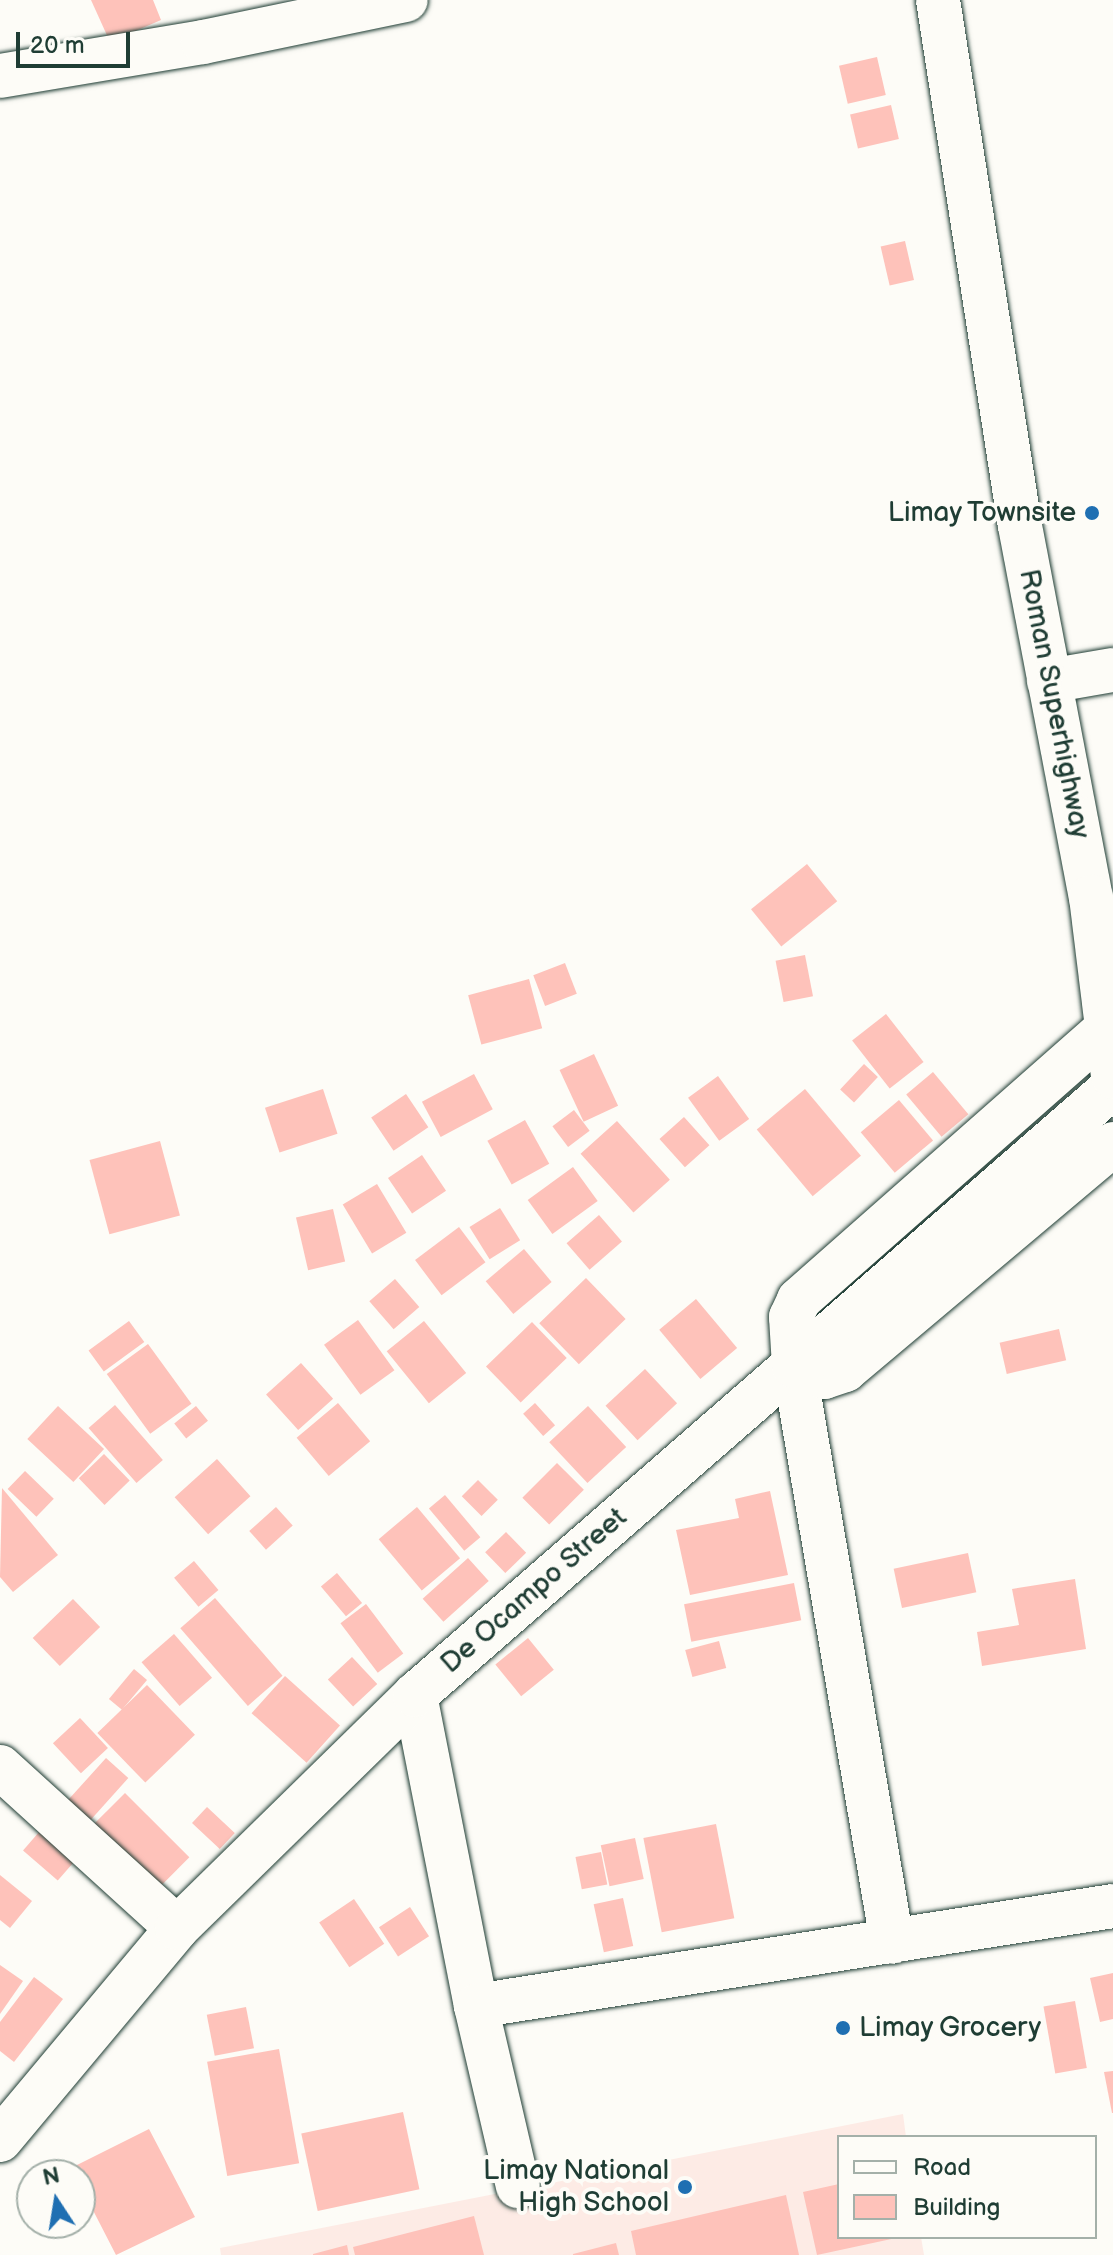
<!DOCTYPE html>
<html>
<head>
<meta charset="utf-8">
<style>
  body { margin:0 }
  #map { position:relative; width:1113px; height:2255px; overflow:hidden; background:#fdfcf7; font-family:"Balsamiq Sans",sans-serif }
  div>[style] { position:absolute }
  .built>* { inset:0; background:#fdebe5 }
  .building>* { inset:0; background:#fec2ba; transform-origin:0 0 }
  .roads { filter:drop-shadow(0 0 2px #1f3d34) drop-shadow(0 0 2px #1f3d34) }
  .minor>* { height:44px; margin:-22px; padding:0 22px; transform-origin:22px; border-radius:22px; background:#fdfcf7 }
  .major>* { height:44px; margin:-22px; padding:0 22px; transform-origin:22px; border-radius:22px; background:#fdfcf7 }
  .dots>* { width:22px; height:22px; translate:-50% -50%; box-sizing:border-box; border:4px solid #fdfcf7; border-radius:50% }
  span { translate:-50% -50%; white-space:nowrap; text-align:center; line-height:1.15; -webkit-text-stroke:8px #fdfcf7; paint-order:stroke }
  .poi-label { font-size:28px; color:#1f3d34 }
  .right { translate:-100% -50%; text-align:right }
  .left { translate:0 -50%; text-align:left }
  .street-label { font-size:28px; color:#1f3d34 }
  .legend { position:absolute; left:837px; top:2135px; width:260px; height:104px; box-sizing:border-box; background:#fdfcf7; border:2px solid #a4b0a9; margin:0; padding:10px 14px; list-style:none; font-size:24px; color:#1f3d34 }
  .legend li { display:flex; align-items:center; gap:16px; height:40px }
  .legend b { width:40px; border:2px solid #a4b0a9 }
  .north { position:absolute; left:16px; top:2159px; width:80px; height:80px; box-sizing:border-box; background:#fdfcf7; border:2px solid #a4b0a9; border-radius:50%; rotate:348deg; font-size:22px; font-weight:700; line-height:32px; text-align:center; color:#1f3d34 }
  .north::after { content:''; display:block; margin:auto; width:28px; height:36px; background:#1f6fb2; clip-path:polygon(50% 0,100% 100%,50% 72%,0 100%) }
  .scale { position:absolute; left:16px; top:32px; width:114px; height:36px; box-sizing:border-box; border:4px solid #1f3d34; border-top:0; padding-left:10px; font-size:24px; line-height:28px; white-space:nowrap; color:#1f3d34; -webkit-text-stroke:6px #fdfcf7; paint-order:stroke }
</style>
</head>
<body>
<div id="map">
  <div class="built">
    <i style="clip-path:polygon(903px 2114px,906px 2137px,839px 2137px,839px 2237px,921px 2237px,924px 2255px,221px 2255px,220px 2248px)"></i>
  </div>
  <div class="building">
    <i style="clip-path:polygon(91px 0,153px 0,161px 20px,110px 42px)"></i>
    <i style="left:877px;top:57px;width:39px;height:39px;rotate:77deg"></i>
    <i style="left:891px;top:105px;width:35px;height:42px;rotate:77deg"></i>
    <i style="left:905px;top:241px;width:40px;height:25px;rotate:77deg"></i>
    <i style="left:807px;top:864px;width:48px;height:72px;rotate:51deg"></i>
    <i style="left:805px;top:955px;width:42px;height:30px;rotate:79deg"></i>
    <i style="left:565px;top:963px;width:33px;height:34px;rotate:69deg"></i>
    <i style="left:529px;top:979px;width:51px;height:63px;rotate:75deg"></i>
    <i style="left:886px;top:1014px;width:61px;height:43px;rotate:52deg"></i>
    <i style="left:594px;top:1054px;width:57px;height:38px;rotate:65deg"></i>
    <i style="left:864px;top:1064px;width:19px;height:35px;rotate:43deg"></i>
    <i style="left:933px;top:1072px;width:55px;height:35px;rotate:50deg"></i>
    <i style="left:474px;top:1074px;width:40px;height:59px;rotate:62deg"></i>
    <i style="left:718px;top:1076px;width:53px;height:37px;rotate:54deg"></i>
    <i style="left:323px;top:1089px;width:47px;height:61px;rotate:72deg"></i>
    <i style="left:805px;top:1089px;width:87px;height:63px;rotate:50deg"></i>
    <i style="left:406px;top:1094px;width:40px;height:42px;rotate:56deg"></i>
    <i style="left:899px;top:1100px;width:53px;height:50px;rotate:50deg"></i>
    <i style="left:574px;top:1110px;width:26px;height:27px;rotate:53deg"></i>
    <i style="left:684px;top:1117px;width:38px;height:33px;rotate:48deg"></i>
    <i style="left:525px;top:1120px;width:50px;height:43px;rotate:61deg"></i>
    <i style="left:617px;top:1121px;width:79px;height:49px;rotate:48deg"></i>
    <i style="left:160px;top:1141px;width:77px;height:73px;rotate:75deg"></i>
    <i style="left:422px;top:1155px;width:43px;height:41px;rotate:56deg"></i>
    <i style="left:573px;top:1167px;width:42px;height:56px;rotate:54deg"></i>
    <i style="left:377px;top:1184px;width:57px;height:40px;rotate:59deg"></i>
    <i style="left:500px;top:1208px;width:38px;height:36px;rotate:58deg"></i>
    <i style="left:333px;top:1209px;width:54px;height:38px;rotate:77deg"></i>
    <i style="left:599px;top:1215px;width:35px;height:43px;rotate:49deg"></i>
    <i style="left:459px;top:1227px;width:44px;height:55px;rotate:53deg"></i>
    <i style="left:524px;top:1249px;width:43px;height:50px;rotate:50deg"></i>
    <i style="left:586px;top:1278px;width:57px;height:65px;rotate:46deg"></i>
    <i style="left:395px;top:1279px;width:37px;height:34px;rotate:49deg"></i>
    <i style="left:696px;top:1299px;width:64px;height:48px;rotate:50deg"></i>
    <i style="left:358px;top:1320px;width:62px;height:42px;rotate:54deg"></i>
    <i style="left:129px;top:1321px;width:26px;height:50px;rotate:54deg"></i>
    <i style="left:424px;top:1321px;width:67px;height:48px;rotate:51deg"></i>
    <i style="left:532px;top:1322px;width:50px;height:64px;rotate:46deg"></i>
    <i style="left:1059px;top:1329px;width:32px;height:61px;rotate:77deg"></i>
    <i style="left:148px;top:1344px;width:74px;height:51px;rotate:54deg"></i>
    <i style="left:301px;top:1363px;width:48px;height:47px;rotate:48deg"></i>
    <i style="left:645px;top:1369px;width:47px;height:54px;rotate:47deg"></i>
    <i style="left:338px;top:1403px;width:50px;height:54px;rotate:50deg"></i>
    <i style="left:535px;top:1403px;width:30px;height:16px;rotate:48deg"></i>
    <i style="left:115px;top:1405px;width:73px;height:35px;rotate:49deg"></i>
    <i style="left:58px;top:1406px;width:63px;height:45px;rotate:43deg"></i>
    <i style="left:196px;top:1406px;width:19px;height:28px;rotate:51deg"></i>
    <i style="left:588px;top:1406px;width:56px;height:53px;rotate:47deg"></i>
    <i style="left:104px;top:1454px;width:37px;height:35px;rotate:46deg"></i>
    <i style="left:217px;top:1459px;width:50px;height:57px;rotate:48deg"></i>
    <i style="left:557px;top:1463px;width:38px;height:49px;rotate:45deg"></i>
    <i style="left:25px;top:1471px;width:40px;height:25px;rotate:44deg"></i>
    <i style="left:478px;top:1480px;width:28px;height:23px;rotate:45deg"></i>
    <i style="clip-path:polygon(2px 1488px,58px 1555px,13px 1592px,0 1577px)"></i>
    <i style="clip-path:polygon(770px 1491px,788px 1575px,690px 1595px,676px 1530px,739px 1518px,735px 1499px)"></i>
    <i style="left:445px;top:1495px;width:55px;height:21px;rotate:50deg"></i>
    <i style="left:276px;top:1507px;width:25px;height:36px;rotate:48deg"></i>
    <i style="left:417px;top:1507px;width:67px;height:50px;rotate:50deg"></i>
    <i style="left:506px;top:1532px;width:29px;height:29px;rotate:46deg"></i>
    <i style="left:968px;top:1553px;width:40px;height:76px;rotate:78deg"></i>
    <i style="left:468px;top:1558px;width:31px;height:61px;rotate:48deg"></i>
    <i style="left:194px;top:1561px;width:38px;height:26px;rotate:50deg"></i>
    <i style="left:337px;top:1573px;width:39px;height:21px;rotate:50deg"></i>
    <i style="clip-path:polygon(1075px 1579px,1086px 1649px,982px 1666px,977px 1632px,1019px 1625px,1012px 1589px)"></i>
    <i style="left:794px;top:1583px;width:38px;height:112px;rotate:79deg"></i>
    <i style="left:215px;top:1598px;width:103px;height:46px;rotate:49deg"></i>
    <i style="left:73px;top:1599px;width:39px;height:56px;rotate:46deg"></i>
    <i style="left:366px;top:1604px;width:62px;height:32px;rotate:53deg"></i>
    <i style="left:174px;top:1634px;width:58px;height:43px;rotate:49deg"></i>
    <i style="left:528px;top:1638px;width:41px;height:42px;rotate:51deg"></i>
    <i style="left:719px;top:1641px;width:28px;height:35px;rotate:75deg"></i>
    <i style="left:352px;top:1657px;width:37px;height:33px;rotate:47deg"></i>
    <i style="left:134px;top:1669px;width:17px;height:39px;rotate:40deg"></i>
    <i style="left:285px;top:1676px;width:74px;height:50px;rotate:42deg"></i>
    <i style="left:147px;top:1685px;width:69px;height:69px;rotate:46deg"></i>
    <i style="left:80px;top:1718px;width:41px;height:37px;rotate:47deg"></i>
    <i style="left:106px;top:1758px;width:30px;height:58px;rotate:42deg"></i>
    <i style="left:125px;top:1793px;width:91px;height:51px;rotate:45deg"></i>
    <i style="left:207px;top:1807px;width:38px;height:22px;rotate:43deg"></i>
    <i style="left:46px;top:1824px;width:46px;height:35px;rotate:41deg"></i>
    <i style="left:716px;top:1824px;width:96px;height:74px;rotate:79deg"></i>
    <i style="left:635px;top:1838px;width:42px;height:35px;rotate:78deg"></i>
    <i style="left:601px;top:1852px;width:33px;height:26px;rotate:79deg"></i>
    <i style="clip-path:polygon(0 1875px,32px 1901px,10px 1928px,0 1920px)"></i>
    <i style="left:623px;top:1898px;width:49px;height:30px;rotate:78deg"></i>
    <i style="left:354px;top:1899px;width:54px;height:42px;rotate:56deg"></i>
    <i style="left:410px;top:1907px;width:35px;height:37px;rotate:57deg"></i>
    <i style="clip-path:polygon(0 1965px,23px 1981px,0 2014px)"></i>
    <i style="clip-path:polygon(1113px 1973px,1113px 2019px,1100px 2022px,1090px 1978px)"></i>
    <i style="clip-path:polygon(34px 1977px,63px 1999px,14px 2062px,0 2051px,0 2022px)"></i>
    <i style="left:1075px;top:2001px;width:68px;height:32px;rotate:80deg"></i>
    <i style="left:246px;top:2007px;width:42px;height:40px;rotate:79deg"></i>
    <i style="left:279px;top:2049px;width:116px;height:73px;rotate:80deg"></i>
    <i style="clip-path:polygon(1113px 2071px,1113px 2113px,1112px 2113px,1104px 2072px)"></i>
    <i style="left:403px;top:2112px;width:79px;height:104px;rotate:78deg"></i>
    <i style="clip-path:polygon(149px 2129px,195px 2217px,116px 2255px,80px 2185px,80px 2175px,71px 2168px)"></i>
    <i style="clip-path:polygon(839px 2184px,839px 2237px,896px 2238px,817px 2255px,803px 2192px)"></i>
    <i style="clip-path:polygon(786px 2195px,799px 2255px,636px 2255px,631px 2231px)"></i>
    <i style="clip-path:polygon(474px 2216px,484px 2255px,355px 2255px,353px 2247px)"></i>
    <i style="clip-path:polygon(616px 2243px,619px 2255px,573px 2255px,573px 2254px)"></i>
    <i style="clip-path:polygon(347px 2245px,349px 2255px,313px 2255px,313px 2254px)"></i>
  </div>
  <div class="roads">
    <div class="minor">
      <i style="left:0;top:76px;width:206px;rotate:-9.5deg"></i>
      <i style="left:203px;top:42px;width:207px;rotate:-11.7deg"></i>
      <i style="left:1049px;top:681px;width:65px;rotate:-9.8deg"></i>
      <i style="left:794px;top:1366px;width:584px;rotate:80.34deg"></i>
      <i style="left:415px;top:1695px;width:317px;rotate:78.9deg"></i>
      <i style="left:476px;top:2006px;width:185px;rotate:76.9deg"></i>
      <i style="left:0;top:1767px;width:239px;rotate:42.3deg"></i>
      <i style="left:476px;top:2006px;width:645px;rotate:-8.92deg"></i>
      <i style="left:0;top:2140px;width:276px;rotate:-50.1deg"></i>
      <i style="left:177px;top:1928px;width:333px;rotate:-44.4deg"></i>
      <i style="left:415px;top:1695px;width:926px;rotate:-41.06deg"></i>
    </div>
    <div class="major">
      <i style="left:938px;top:0;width:532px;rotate:81.14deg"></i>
      <i style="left:1020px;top:526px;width:378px;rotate:79.2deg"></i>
      <i style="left:1091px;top:897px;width:181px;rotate:83deg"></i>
      <i style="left:1113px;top:1023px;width:419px;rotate:138.6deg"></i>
      <i style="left:799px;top:1300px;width:19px;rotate:115deg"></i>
      <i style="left:791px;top:1317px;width:49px;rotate:86.5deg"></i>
      <i style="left:794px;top:1366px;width:32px;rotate:20deg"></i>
      <i style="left:824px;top:1377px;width:22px;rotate:-18deg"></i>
      <i style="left:845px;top:1370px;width:351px;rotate:-40.1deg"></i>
    </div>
  </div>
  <div class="dots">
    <i style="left:1092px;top:513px;background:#1f6fb2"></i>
    <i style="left:843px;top:2028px;background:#1f6fb2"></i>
    <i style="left:685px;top:2187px;background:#1f6fb2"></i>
  </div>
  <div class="poi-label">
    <span class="right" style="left:1076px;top:513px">Limay Townsite</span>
    <span class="left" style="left:859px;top:2028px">Limay Grocery</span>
    <span class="right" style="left:669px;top:2187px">Limay National<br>High School</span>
  </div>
  <div class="street-label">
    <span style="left:1054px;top:704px;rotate:79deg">Roman Superhighway</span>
    <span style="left:534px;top:1591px;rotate:-41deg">De Ocampo Street</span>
  </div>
  <ul class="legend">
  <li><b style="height:10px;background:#fdfcf7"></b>Road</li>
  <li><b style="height:22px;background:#fec2ba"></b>Building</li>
  </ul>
  <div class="north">N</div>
  <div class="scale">20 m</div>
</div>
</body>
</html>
